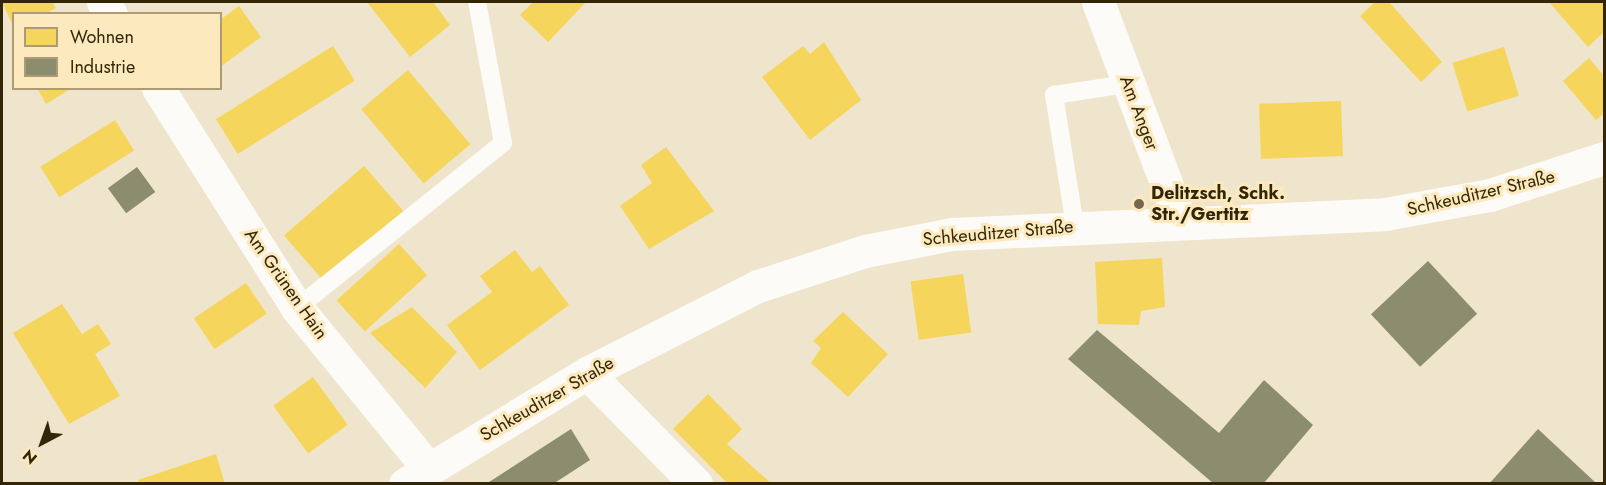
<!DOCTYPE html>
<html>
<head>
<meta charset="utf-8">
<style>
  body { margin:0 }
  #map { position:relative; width:1606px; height:485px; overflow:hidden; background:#efe4cc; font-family:Jost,sans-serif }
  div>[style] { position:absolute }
  .homes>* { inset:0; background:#f6d55c; transform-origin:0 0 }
  .industry>* { inset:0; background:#8c8c6e; transform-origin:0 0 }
  .service>* { height:18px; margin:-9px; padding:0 9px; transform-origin:9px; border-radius:9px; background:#fdfbf7 }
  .minor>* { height:33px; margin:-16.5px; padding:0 16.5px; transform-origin:16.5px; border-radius:16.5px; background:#fdfbf7 }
  .dots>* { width:16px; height:16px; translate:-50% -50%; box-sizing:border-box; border:3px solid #fde9be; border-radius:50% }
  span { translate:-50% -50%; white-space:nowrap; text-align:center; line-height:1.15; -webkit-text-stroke:6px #fde9be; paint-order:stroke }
  .street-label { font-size:18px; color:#332607 }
  .poi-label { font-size:18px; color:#332607; font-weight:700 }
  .left { translate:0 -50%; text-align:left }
  .frame { position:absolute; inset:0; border:3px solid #332607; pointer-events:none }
  .legend { position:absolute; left:12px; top:12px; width:210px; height:78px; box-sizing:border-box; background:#fde9be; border:2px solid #ac9b75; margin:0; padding:8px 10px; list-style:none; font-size:18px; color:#332607 }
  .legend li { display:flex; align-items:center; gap:12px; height:30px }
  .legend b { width:30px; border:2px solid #ac9b75 }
  .north { position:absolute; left:12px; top:413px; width:60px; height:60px; -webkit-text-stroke:4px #fde9be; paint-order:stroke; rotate:221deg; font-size:16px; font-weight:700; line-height:24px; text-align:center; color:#332607 }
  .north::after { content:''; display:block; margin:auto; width:21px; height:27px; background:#332607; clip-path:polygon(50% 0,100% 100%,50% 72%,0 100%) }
</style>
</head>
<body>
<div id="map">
  <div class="homes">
    <i style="clip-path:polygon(2px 2px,52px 2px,56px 8px,45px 14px,14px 14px,14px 28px)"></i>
    <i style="clip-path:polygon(367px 2px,433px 2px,450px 25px,410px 57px)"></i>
    <i style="clip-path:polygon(533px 2px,586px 2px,548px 42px,520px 15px)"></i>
    <i style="clip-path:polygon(1375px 2px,1389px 2px,1442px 62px,1421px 82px,1360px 16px)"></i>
    <i style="clip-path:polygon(1549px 2px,1604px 2px,1604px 32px,1588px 47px)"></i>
    <i style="clip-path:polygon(239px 6px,261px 37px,220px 67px,220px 20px)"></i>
    <i style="clip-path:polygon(824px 42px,861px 100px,810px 140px,762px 77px,803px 46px,810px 54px)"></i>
    <i style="left:333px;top:46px;width:41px;height:138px;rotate:58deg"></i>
    <i style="left:1504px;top:47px;width:51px;height:54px;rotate:73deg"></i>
    <i style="clip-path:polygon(1589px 58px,1604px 76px,1604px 113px,1596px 120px,1563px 81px)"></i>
    <i style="left:408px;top:70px;width:97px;height:61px;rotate:50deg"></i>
    <i style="clip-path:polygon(37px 88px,72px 88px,46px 104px)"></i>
    <i style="left:1341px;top:101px;width:55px;height:82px;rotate:88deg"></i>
    <i style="left:115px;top:120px;width:36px;height:88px;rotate:58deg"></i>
    <i style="clip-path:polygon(666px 147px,714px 211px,649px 249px,620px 206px,652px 183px,641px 165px)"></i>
    <i style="left:364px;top:166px;width:60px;height:106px;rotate:49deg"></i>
    <i style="left:399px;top:244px;width:42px;height:84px;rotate:48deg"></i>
    <i style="clip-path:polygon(515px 250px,532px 272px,540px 266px,569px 305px,480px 370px,447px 325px,492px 292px,480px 276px)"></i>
    <i style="clip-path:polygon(1162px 258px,1165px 307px,1141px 311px,1139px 325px,1098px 324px,1095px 262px)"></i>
    <i style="left:963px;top:274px;width:59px;height:53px;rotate:82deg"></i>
    <i style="left:246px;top:283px;width:37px;height:63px;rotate:56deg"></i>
    <i style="clip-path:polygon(62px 304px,82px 334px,98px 324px,111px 344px,95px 354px,120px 396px,69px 424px,13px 333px)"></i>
    <i style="clip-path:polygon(412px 307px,457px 352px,425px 388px,370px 333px)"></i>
    <i style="clip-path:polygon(843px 312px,888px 354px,848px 397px,811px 363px,821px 348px,813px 341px)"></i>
    <i style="left:313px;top:377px;width:59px;height:49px;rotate:54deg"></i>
    <i style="clip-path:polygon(708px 394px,742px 429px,727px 444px,772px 484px,728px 484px,673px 429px)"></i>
    <i style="clip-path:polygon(216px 454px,225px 484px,139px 484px,138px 480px)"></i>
  </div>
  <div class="industry">
    <i style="left:137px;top:167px;width:31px;height:36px;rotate:54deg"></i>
    <i style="left:1428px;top:261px;width:72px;height:78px;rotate:47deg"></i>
    <i style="clip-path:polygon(1097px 330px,1219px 433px,1264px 380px,1313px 425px,1263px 484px,1214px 484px,1068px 359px)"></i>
    <i style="clip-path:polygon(571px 429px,590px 460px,553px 484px,486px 484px)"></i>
    <i style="clip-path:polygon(1538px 429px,1597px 484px,1489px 484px)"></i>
  </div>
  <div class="service">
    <i style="left:1075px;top:226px;width:133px;rotate:-99.1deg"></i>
    <i style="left:1054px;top:95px;width:74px;rotate:-8.6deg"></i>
    <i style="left:297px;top:308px;width:264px;rotate:-38.7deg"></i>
    <i style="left:503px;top:143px;width:143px;rotate:-100.4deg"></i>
  </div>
  <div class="minor">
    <i style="left:103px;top:2px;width:14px;rotate:56deg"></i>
    <i style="left:1098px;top:2px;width:236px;rotate:69.4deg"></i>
    <i style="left:158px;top:88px;width:260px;rotate:57.7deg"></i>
    <i style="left:297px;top:308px;width:208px;rotate:50.7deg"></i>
    <i style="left:587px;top:373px;width:156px;rotate:45.5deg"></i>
    <i style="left:405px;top:484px;width:213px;rotate:-31.4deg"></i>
    <i style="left:587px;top:373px;width:192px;rotate:-27deg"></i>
    <i style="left:758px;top:286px;width:113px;rotate:-18.1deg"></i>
    <i style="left:865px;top:251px;width:89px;rotate:-11.1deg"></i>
    <i style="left:952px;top:234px;width:433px;rotate:-2.6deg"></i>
    <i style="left:1385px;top:214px;width:107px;rotate:-10.3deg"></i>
    <i style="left:1490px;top:195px;width:120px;rotate:-18deg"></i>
  </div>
  <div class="dots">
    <i style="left:1139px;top:204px;background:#75684c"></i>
  </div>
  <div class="street-label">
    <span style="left:1139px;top:113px;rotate:69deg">Am Anger</span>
    <span style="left:1481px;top:193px;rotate:-13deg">Schkeuditzer Straße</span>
    <span style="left:998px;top:233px;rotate:-5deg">Schkeuditzer Straße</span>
    <span style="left:286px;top:284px;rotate:55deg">Am Grünen Hain</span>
    <span style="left:547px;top:399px;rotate:-30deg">Schkeuditzer Straße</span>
  </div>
  <div class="poi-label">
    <span class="left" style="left:1151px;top:204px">Delitzsch, Schk.<br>Str./Gertitz</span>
  </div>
  <div class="frame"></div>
  <ul class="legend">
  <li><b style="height:16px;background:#f6d55c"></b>Wohnen</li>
  <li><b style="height:16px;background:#8c8c6e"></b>Industrie</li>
  </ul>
  <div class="north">N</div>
</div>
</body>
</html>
